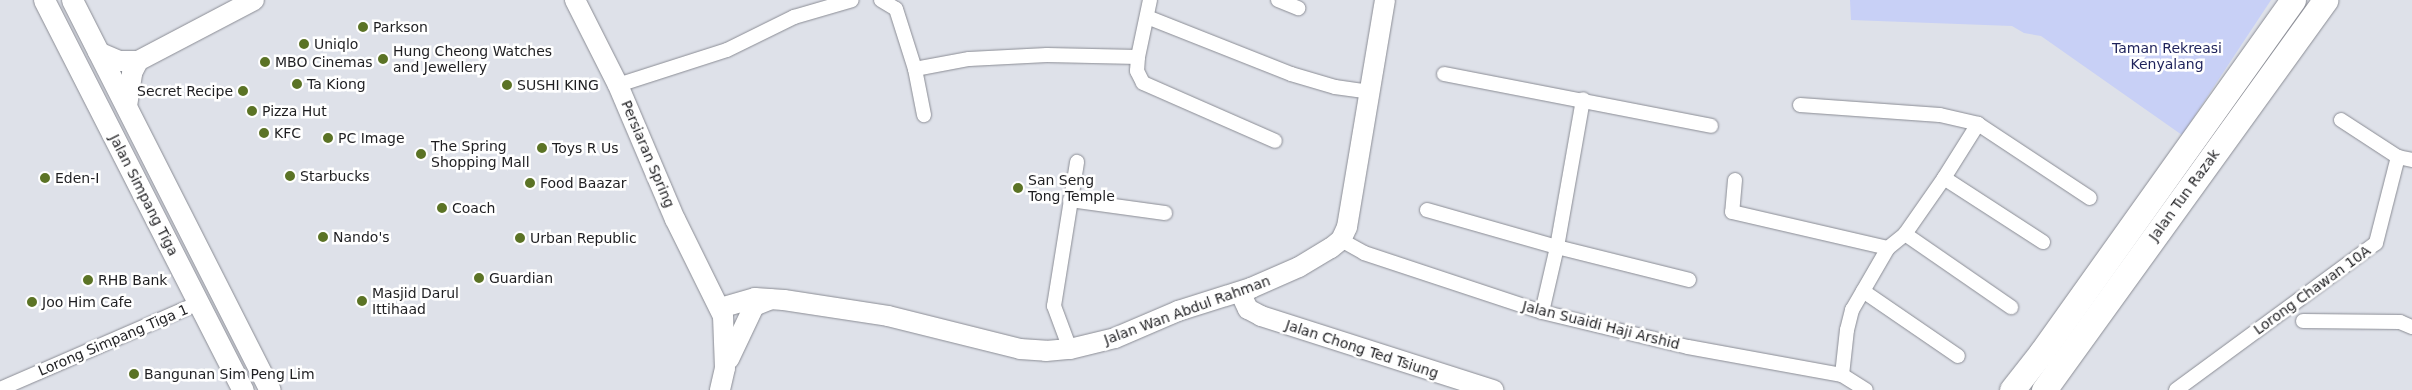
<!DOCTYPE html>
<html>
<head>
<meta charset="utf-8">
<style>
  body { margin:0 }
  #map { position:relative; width:2412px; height:390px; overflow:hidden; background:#dee1e9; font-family:"DejaVu Sans",sans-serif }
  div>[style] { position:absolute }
  .green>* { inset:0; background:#c8d0f6 }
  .roads { filter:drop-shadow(0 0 1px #8a8c94) drop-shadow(0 0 1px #8a8c94) }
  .street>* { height:14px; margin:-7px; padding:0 7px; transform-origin:7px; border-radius:7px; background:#fff }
  .secondary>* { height:20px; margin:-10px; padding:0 10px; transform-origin:10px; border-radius:10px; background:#fff }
  .primary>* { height:21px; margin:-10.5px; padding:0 10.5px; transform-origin:10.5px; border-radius:10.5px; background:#fff }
  .highway>* { height:25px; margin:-12.5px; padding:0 12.5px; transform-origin:12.5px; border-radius:12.5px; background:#fff }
  .dots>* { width:14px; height:14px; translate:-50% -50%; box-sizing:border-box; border:2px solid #fff; border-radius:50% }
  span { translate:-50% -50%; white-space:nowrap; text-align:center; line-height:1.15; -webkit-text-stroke:5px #fff; paint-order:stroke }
  .poi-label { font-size:14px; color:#1f1f22 }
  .left { translate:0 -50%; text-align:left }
  .right { translate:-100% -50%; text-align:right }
  .park-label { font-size:14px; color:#1e225a }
  .street-label { font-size:14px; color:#1f1f22 }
</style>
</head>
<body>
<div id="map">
  <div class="green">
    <i style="clip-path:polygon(1850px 0,2271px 0,2182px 135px,2041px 36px,2024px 33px,2012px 26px,1851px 20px)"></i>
  </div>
  <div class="roads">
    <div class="street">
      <i style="left:881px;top:0;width:17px;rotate:31deg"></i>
      <i style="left:896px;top:9px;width:63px;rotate:72.4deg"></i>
      <i style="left:915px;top:69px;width:47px;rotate:78.9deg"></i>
      <i style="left:1150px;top:0;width:58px;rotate:101.9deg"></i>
      <i style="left:1138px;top:57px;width:14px;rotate:94deg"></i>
      <i style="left:1137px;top:71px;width:13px;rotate:63deg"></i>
      <i style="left:1143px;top:83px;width:144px;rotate:23.7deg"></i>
      <i style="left:1278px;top:0;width:22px;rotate:22deg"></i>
      <i style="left:1147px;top:17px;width:155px;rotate:21.6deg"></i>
      <i style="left:1291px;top:74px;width:46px;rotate:16.5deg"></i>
      <i style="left:1335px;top:87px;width:35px;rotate:8deg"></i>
      <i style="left:915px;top:69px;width:55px;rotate:-10.5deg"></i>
      <i style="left:969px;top:59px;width:78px;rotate:-2.9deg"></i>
      <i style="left:1047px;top:55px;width:91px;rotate:1.3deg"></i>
      <i style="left:1444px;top:74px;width:272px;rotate:11deg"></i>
      <i style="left:618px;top:85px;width:114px;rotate:-17.8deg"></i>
      <i style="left:727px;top:50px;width:75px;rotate:-26.2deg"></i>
      <i style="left:794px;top:17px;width:60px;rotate:-16.3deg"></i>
      <i style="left:1800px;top:105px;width:140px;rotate:4.1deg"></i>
      <i style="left:1940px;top:115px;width:39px;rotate:13deg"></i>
      <i style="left:1978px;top:124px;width:134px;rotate:33.5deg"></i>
      <i style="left:2341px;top:120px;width:68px;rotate:33deg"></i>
      <i style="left:2398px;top:157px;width:14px;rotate:12deg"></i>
      <i style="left:1944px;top:178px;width:118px;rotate:32.9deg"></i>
      <i style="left:1735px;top:180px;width:32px;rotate:95deg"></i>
      <i style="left:1732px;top:212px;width:160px;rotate:13deg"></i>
      <i style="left:1070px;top:200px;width:96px;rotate:7.8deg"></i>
      <i style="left:1427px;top:210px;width:135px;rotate:15.9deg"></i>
      <i style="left:1557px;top:247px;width:136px;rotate:14deg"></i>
      <i style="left:1905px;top:234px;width:129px;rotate:34.6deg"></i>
      <i style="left:1341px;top:240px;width:26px;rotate:29deg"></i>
      <i style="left:1364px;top:253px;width:188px;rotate:18.3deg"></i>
      <i style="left:1542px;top:312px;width:150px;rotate:13.5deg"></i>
      <i style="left:1688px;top:347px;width:157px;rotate:10.3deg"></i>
      <i style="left:1842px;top:375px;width:28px;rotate:32deg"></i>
      <i style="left:1863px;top:291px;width:115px;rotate:34.4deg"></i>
      <i style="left:1542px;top:312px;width:67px;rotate:-77deg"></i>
      <i style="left:1557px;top:247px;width:150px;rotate:-80deg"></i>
      <i style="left:2303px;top:321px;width:97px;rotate:0.6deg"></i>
      <i style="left:2400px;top:322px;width:13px;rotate:23deg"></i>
      <i style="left:1070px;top:349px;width:46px;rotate:-110.4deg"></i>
      <i style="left:1054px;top:306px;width:146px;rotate:-80.9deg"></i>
      <i style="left:1842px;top:375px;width:45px;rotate:-83.7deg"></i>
      <i style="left:1847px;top:330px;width:21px;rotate:-76deg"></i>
      <i style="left:1852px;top:310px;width:72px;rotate:-59.9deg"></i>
      <i style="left:1888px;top:248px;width:22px;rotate:-39deg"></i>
      <i style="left:1905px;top:234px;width:68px;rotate:-55.1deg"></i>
      <i style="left:1944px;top:178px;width:64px;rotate:-57.8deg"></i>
      <i style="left:0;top:389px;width:217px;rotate:-23.4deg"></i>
      <i style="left:2176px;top:390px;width:248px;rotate:-36.3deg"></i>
      <i style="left:2376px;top:243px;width:89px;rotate:-75.7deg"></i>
    </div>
    <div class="secondary">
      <i style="left:575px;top:0;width:95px;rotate:63.2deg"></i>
      <i style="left:618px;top:85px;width:146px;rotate:67deg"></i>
      <i style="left:675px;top:219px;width:108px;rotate:63.7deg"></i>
      <i style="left:723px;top:316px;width:52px;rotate:87.8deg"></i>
      <i style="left:725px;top:368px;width:23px;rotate:103deg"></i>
      <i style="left:98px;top:52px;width:23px;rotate:23deg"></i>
      <i style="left:119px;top:61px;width:19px"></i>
      <i style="left:138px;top:61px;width:131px;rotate:-27.7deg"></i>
      <i style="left:127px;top:106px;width:33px;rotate:-81deg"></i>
      <i style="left:132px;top:73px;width:13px;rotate:-63deg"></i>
      <i style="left:1240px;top:292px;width:19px;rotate:65deg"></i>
      <i style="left:1248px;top:309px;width:15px;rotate:28deg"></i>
      <i style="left:1261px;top:316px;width:244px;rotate:17.7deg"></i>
      <i style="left:720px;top:308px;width:36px;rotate:-16deg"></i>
      <i style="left:755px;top:298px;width:29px;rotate:4deg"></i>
      <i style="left:784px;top:300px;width:105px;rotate:8.7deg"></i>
      <i style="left:888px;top:316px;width:136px;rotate:14deg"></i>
      <i style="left:1020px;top:349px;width:26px;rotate:4deg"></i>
      <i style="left:1046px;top:351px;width:24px;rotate:-5deg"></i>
      <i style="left:1070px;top:349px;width:46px;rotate:-13.7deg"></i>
      <i style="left:1115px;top:338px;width:69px;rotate:-23.2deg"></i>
      <i style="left:1178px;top:311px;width:77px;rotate:-17.5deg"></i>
      <i style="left:1251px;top:288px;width:52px;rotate:-23.6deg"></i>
      <i style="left:1299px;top:267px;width:37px;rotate:-31deg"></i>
      <i style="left:1331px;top:248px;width:13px;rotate:-39deg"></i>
      <i style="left:1341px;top:240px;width:14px;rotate:-65deg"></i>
      <i style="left:1347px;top:227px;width:230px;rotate:-80.5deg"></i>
      <i style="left:729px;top:359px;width:59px;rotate:-64.7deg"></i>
      <i style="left:754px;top:306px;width:18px;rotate:-22deg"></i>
    </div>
    <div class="primary">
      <i style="left:44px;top:0;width:438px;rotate:63deg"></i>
      <i style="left:72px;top:0;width:437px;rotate:63.1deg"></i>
    </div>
    <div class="highway">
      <i style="left:2012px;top:390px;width:47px;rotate:-51.9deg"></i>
      <i style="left:2041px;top:353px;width:434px;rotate:-54.5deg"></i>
      <i style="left:2044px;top:390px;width:481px;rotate:-54.2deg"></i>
    </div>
  </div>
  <div class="dots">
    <i style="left:363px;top:27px;background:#5b7325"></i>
    <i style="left:304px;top:44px;background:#5b7325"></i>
    <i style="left:383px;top:59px;background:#5b7325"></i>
    <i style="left:265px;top:62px;background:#5b7325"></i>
    <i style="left:297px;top:84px;background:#5b7325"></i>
    <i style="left:507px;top:85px;background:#5b7325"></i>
    <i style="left:243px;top:91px;background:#5b7325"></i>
    <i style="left:252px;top:111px;background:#5b7325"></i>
    <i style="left:264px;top:133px;background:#5b7325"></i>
    <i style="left:328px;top:138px;background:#5b7325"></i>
    <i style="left:542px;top:148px;background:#5b7325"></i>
    <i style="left:421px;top:154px;background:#5b7325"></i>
    <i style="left:290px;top:176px;background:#5b7325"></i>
    <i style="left:45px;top:178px;background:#5b7325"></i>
    <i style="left:530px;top:183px;background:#5b7325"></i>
    <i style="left:1018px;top:188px;background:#5b7325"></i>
    <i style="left:442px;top:208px;background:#5b7325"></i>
    <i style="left:323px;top:237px;background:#5b7325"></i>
    <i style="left:520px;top:238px;background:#5b7325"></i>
    <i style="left:479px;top:278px;background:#5b7325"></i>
    <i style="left:88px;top:280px;background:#5b7325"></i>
    <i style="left:362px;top:301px;background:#5b7325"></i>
    <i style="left:32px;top:302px;background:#5b7325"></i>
    <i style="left:134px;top:374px;background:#5b7325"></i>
  </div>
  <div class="poi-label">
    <span class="left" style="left:373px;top:27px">Parkson</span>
    <span class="left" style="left:314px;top:44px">Uniqlo</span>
    <span class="left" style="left:393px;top:59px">Hung Cheong Watches<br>and Jewellery</span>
    <span class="left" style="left:275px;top:62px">MBO Cinemas</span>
    <span class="left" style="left:307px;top:84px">Ta Kiong</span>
    <span class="left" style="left:517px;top:85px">SUSHI KING</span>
    <span class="right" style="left:233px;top:91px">Secret Recipe</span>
    <span class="left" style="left:262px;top:111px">Pizza Hut</span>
    <span class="left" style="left:274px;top:133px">KFC</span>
    <span class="left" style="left:338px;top:138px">PC Image</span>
    <span class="left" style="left:431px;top:154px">The Spring<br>Shopping Mall</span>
    <span class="left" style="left:552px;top:148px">Toys R Us</span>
    <span class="left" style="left:300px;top:176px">Starbucks</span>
    <span class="left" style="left:55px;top:178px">Eden-I</span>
    <span class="left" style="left:1028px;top:188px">San Seng<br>Tong Temple</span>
    <span class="left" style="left:540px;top:183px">Food Baazar</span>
    <span class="left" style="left:452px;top:208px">Coach</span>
    <span class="left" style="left:333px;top:237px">Nando's</span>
    <span class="left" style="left:530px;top:238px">Urban Republic</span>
    <span class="left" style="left:489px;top:278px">Guardian</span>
    <span class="left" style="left:98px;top:280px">RHB Bank</span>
    <span class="left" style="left:372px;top:301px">Masjid Darul<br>Ittihaad</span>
    <span class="left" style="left:42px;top:302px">Joo Him Cafe</span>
    <span class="left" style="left:144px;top:374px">Bangunan Sim Peng Lim</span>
  </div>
  <div class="park-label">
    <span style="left:2167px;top:56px">Taman Rekreasi<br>Kenyalang</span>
  </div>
  <div class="street-label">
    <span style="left:648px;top:154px;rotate:67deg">Persiaran Spring</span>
    <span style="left:144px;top:195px;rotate:63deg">Jalan Simpang Tiga</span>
    <span style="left:2184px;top:195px;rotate:-54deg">Jalan Tun Razak</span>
    <span style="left:2312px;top:290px;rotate:-36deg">Lorong Chawan 10A</span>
    <span style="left:1187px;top:310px;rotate:-20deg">Jalan Wan Abdul Rahman</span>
    <span style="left:1601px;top:325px;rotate:14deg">Jalan Suaidi Haji Arshid</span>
    <span style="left:113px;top:340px;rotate:-23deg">Lorong Simpang Tiga 1</span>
    <span style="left:1362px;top:349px;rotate:18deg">Jalan Chong Ted Tsiung</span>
  </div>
</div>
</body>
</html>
